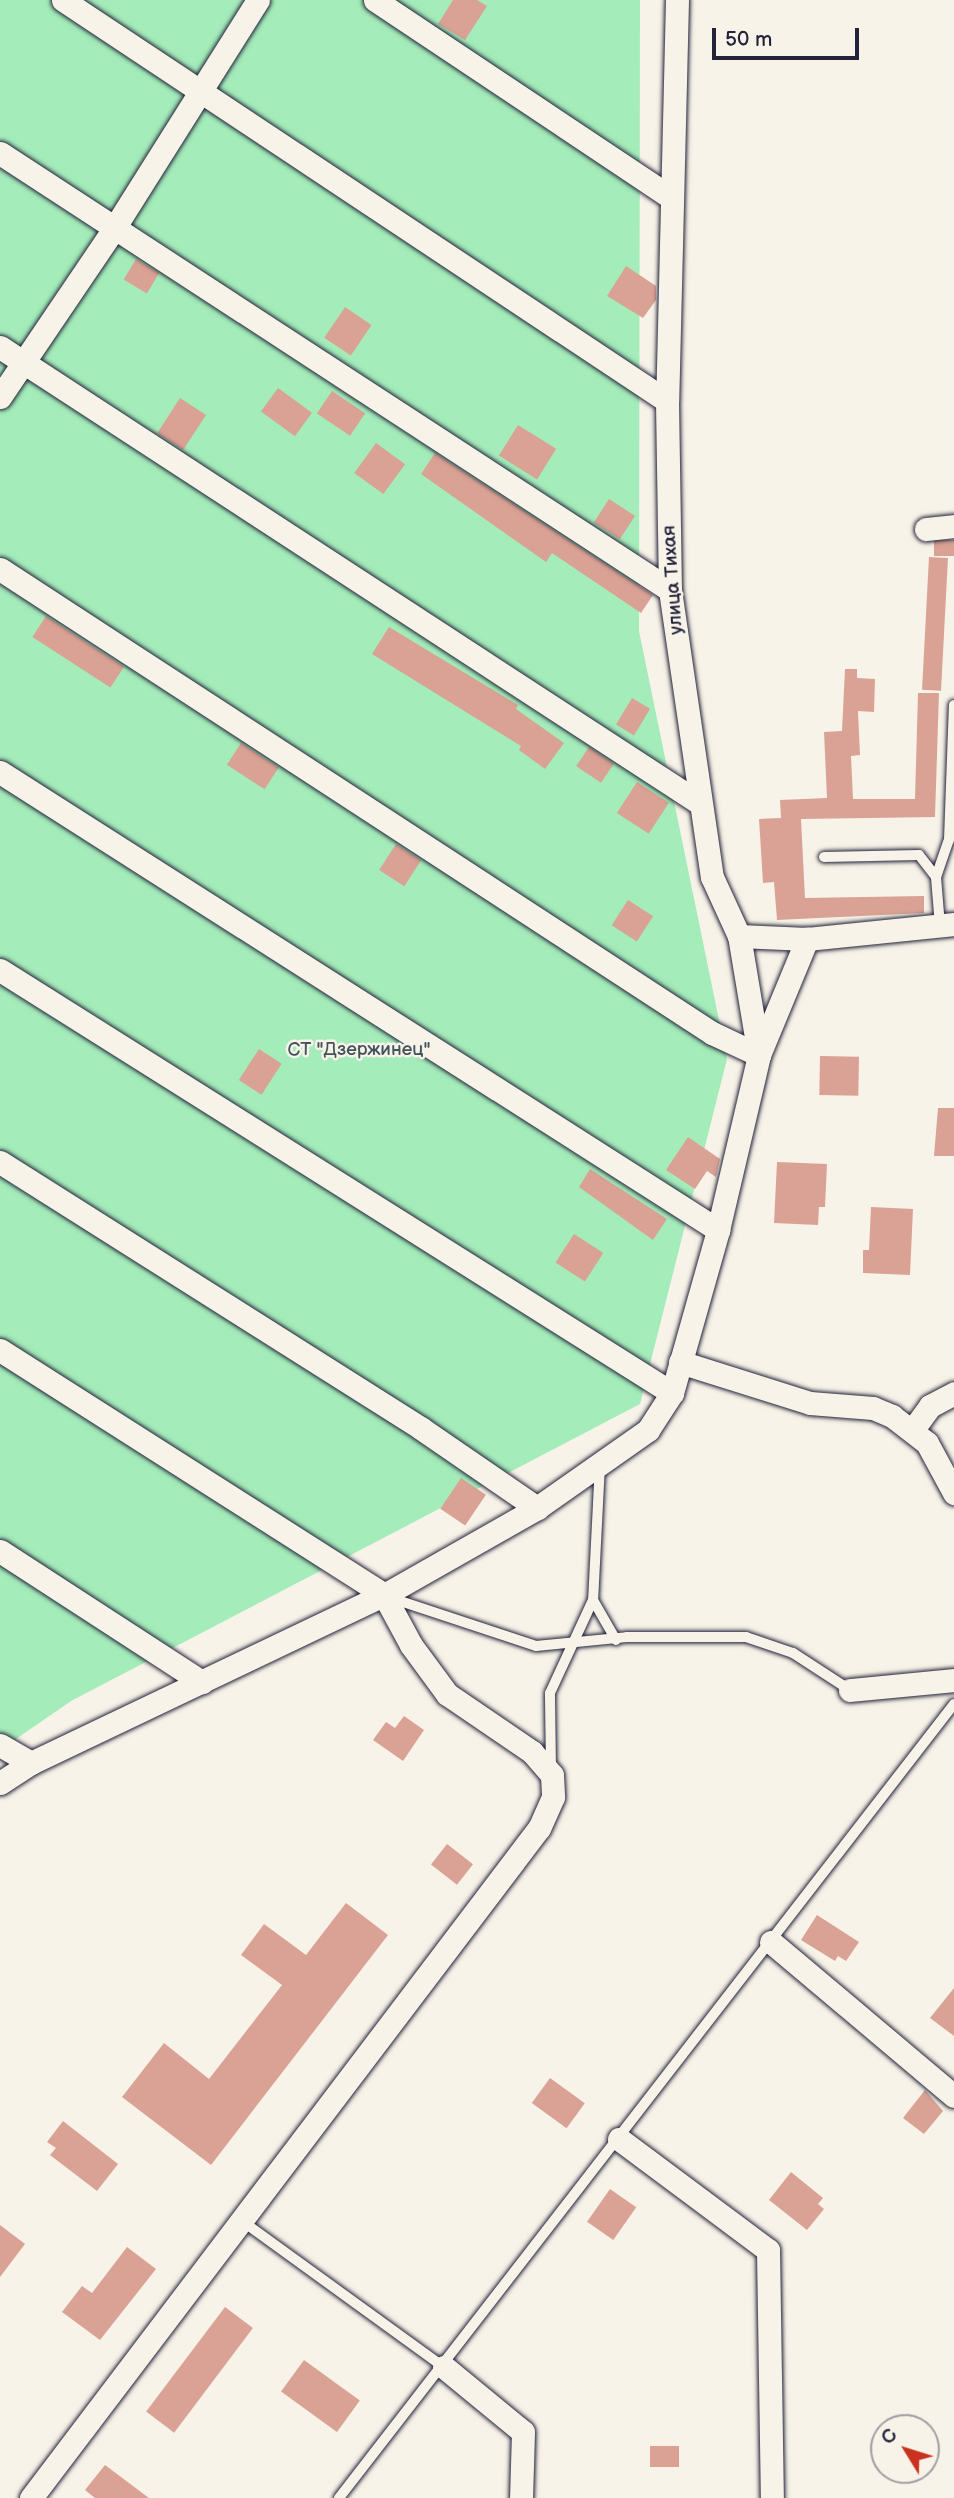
<!DOCTYPE html>
<html>
<head>
<meta charset="utf-8">
<style>
  body { margin:0 }
  #map { position:relative; width:954px; height:2498px; overflow:hidden; background:#f7f3e8; font-family:"Balsamiq Sans",sans-serif }
  div>[style] { position:absolute }
  .green>* { inset:0; background:#a4ecba }
  .building>* { inset:0; background:#daa294; transform-origin:0 0 }
  .roads { filter:drop-shadow(0 0 2px #22223b) drop-shadow(0 0 2px #22223b) }
  .service>* { height:10px; margin:-5px; padding:0 5px; transform-origin:5px; border-radius:5px; background:#f7f3e8 }
  .minor>* { height:23px; margin:-11.5px; padding:0 11.5px; transform-origin:11.5px; border-radius:11.5px; background:#f7f3e8 }
  span { translate:-50% -50%; white-space:nowrap; text-align:center; line-height:1.15; -webkit-text-stroke:5px #f7f3e8; paint-order:stroke }
  .street-label { font-size:19px; color:#22223b }
  .park-label { font-size:19px; color:#42545b }
  .north { position:absolute; left:870px; top:2414px; width:70px; height:70px; box-sizing:border-box; background:#f7f3e8; border:2px solid #a29fa3; border-radius:50%; rotate:308deg; font-size:19px; font-weight:700; line-height:28px; text-align:center; color:#22223b }
  .north::after { content:''; display:block; margin:auto; width:24px; height:32px; background:#c8321e; clip-path:polygon(50% 0,100% 100%,50% 72%,0 100%) }
  .scale { position:absolute; left:712px; top:28px; width:147px; height:32px; box-sizing:border-box; border:4px solid #22223b; border-top:0; padding-left:9px; font-size:21px; line-height:24px; white-space:nowrap; color:#22223b; -webkit-text-stroke:5px #f7f3e8; paint-order:stroke }
</style>
</head>
<body>
<div id="map">
  <div class="green">
    <i style="clip-path:polygon(0 0,640px 0,639px 631px,727px 1059px,640px 1404px,71px 1701px,0 1750px)"></i>
  </div>
  <div class="building">
    <i style="clip-path:polygon(453px 0,477px 0,487px 6px,465px 40px,438px 24px)"></i>
    <i style="left:136px;top:259px;width:27px;height:24px;rotate:31deg"></i>
    <i style="clip-path:polygon(626px 266px,656px 286px,656px 300px,643px 318px,607px 296px)"></i>
    <i style="left:345px;top:307px;width:32px;height:37px;rotate:34deg"></i>
    <i style="left:278px;top:388px;width:42px;height:29px;rotate:36deg"></i>
    <i style="left:332px;top:391px;width:40px;height:27px;rotate:34deg"></i>
    <i style="left:180px;top:398px;width:31px;height:42px;rotate:33deg"></i>
    <i style="left:518px;top:425px;width:45px;height:36px;rotate:32deg"></i>
    <i style="left:376px;top:443px;width:36px;height:37px;rotate:36deg"></i>
    <i style="clip-path:polygon(435px 453px,653px 595px,641px 613px,552px 553px,546px 562px,421px 474px)"></i>
    <i style="left:609px;top:499px;width:31px;height:28px;rotate:33deg"></i>
    <i style="left:954px;top:540px;width:16px;height:20px;rotate:90deg"></i>
    <i style="left:929px;top:557px;width:19px;height:133px;rotate:3deg"></i>
    <i style="left:46px;top:616px;width:93px;height:25px;rotate:33deg"></i>
    <i style="clip-path:polygon(389px 627px,518px 705px,516px 709px,564px 743px,545px 769px,519px 750px,521px 746px,372px 654px)"></i>
    <i style="clip-path:polygon(845px 669px,857px 669px,857px 678px,875px 679px,874px 712px,858px 711px,860px 755px,851px 756px,853px 799px,915px 799px,918px 693px,939px 693px,935px 817px,801px 819px,805px 898px,924px 896px,924px 913px,777px 920px,774px 882px,763px 883px,759px 819px,781px 818px,780px 800px,827px 798px,824px 732px,842px 731px)"></i>
    <i style="left:632px;top:698px;width:21px;height:31px;rotate:31deg"></i>
    <i style="left:241px;top:743px;width:45px;height:26px;rotate:33deg"></i>
    <i style="left:589px;top:747px;width:30px;height:23px;rotate:34deg"></i>
    <i style="left:637px;top:782px;width:38px;height:37px;rotate:33deg"></i>
    <i style="left:396px;top:844px;width:30px;height:31px;rotate:33deg"></i>
    <i style="left:628px;top:900px;width:30px;height:30px;rotate:33deg"></i>
    <i style="left:259px;top:1049px;width:27px;height:37px;rotate:33deg"></i>
    <i style="left:820px;top:1056px;width:39px;height:39px;rotate:1deg"></i>
    <i style="clip-path:polygon(938px 1108px,954px 1108px,954px 1156px,934px 1156px)"></i>
    <i style="clip-path:polygon(688px 1137px,720px 1159px,716px 1177px,707px 1171px,695px 1189px,666px 1170px)"></i>
    <i style="clip-path:polygon(777px 1162px,827px 1164px,825px 1207px,819px 1207px,818px 1225px,774px 1223px)"></i>
    <i style="clip-path:polygon(590px 1169px,667px 1219px,653px 1240px,579px 1187px)"></i>
    <i style="clip-path:polygon(871px 1207px,913px 1209px,910px 1275px,863px 1273px,863px 1250px,869px 1250px)"></i>
    <i style="left:574px;top:1234px;width:35px;height:34px;rotate:33deg"></i>
    <i style="left:461px;top:1478px;width:30px;height:37px;rotate:34deg"></i>
    <i style="clip-path:polygon(404px 1716px,424px 1730px,403px 1761px,373px 1740px,386px 1722px,395px 1728px)"></i>
    <i style="left:447px;top:1844px;width:33px;height:26px;rotate:38deg"></i>
    <i style="clip-path:polygon(346px 1903px,388px 1935px,211px 2165px,122px 2097px,164px 2043px,209px 2079px,282px 1985px,241px 1955px,264px 1924px,306px 1955px)"></i>
    <i style="clip-path:polygon(817px 1915px,859px 1942px,846px 1961px,838px 1956px,835px 1961px,801px 1940px)"></i>
    <i style="clip-path:polygon(954px 1988px,954px 2036px,930px 2018px)"></i>
    <i style="left:550px;top:2078px;width:43px;height:31px;rotate:36deg"></i>
    <i style="clip-path:polygon(925px 2090px,943px 2111px,924px 2134px,903px 2118px)"></i>
    <i style="clip-path:polygon(63px 2121px,118px 2164px,97px 2191px,50px 2155px,56px 2148px,47px 2142px)"></i>
    <i style="clip-path:polygon(791px 2172px,823px 2198px,818px 2204px,824px 2209px,807px 2230px,769px 2200px)"></i>
    <i style="left:610px;top:2189px;width:32px;height:40px;rotate:35deg"></i>
    <i style="clip-path:polygon(0 2225px,25px 2244px,0 2277px)"></i>
    <i style="clip-path:polygon(127px 2247px,156px 2269px,100px 2340px,62px 2312px,82px 2286px,92px 2293px)"></i>
    <i style="left:225px;top:2307px;width:35px;height:131px;rotate:37deg"></i>
    <i style="left:304px;top:2360px;width:69px;height:39px;rotate:36deg"></i>
    <i style="left:650px;top:2446px;width:29px;height:21px"></i>
    <i style="clip-path:polygon(105px 2465px,149px 2498px,95px 2498px,85px 2490px)"></i>
  </div>
  <div class="roads">
    <div class="service">
      <i style="left:824px;top:857px;width:95px;rotate:-1.2deg"></i>
      <i style="left:919px;top:855px;width:28px;rotate:52deg"></i>
      <i style="left:940px;top:926px;width:49px;rotate:-94.7deg"></i>
      <i style="left:936px;top:877px;width:39px;rotate:-71deg"></i>
      <i style="left:949px;top:840px;width:135px;rotate:-87.9deg"></i>
      <i style="left:600px;top:1464px;width:136px;rotate:92.9deg"></i>
      <i style="left:593px;top:1600px;width:46px;rotate:60.1deg"></i>
      <i style="left:388px;top:1597px;width:156px;rotate:18.3deg"></i>
      <i style="left:536px;top:1646px;width:91px;rotate:-5.6deg"></i>
      <i style="left:627px;top:1637px;width:119px"></i>
      <i style="left:746px;top:1637px;width:50px;rotate:18.8deg"></i>
      <i style="left:793px;top:1653px;width:68px;rotate:33deg"></i>
      <i style="left:551px;top:1769px;width:76px;rotate:-90.8deg"></i>
      <i style="left:550px;top:1693px;width:102px;rotate:-65.2deg"></i>
      <i style="left:242px;top:2221px;width:249px;rotate:35.9deg"></i>
      <i style="left:339px;top:2498px;width:1004px;rotate:-52.24deg"></i>
    </div>
    <div class="minor">
      <i style="left:63px;top:0;width:725px;rotate:33.58deg"></i>
      <i style="left:375px;top:0;width:357px;rotate:33.7deg"></i>
      <i style="left:677px;top:0;width:401px;rotate:91.4deg"></i>
      <i style="left:667px;top:401px;width:189px;rotate:89.1deg"></i>
      <i style="left:670px;top:590px;width:290px;rotate:81.7deg"></i>
      <i style="left:712px;top:877px;width:65px;rotate:65.4deg"></i>
      <i style="left:739px;top:936px;width:68px;rotate:2.5deg"></i>
      <i style="left:807px;top:939px;width:148px;rotate:-5.8deg"></i>
      <i style="left:0;top:153px;width:800px;rotate:33.11deg"></i>
      <i style="left:0;top:347px;width:833px;rotate:33.1deg"></i>
      <i style="left:0;top:397px;width:205px;rotate:-55.9deg"></i>
      <i style="left:115px;top:227px;width:268px;rotate:-57.8deg"></i>
      <i style="left:926px;top:529px;width:28px;rotate:-6deg"></i>
      <i style="left:0;top:569px;width:850px;rotate:33.09deg"></i>
      <i style="left:712px;top:1033px;width:52px;rotate:25.1deg"></i>
      <i style="left:759px;top:1055px;width:121px;rotate:-99.5deg"></i>
      <i style="left:0;top:772px;width:852px;rotate:32.53deg"></i>
      <i style="left:0;top:970px;width:794px;rotate:32.19deg"></i>
      <i style="left:0;top:1162px;width:499px;rotate:32.3deg"></i>
      <i style="left:422px;top:1429px;width:140px;rotate:34.5deg"></i>
      <i style="left:0;top:1350px;width:456px;rotate:32.5deg"></i>
      <i style="left:384px;top:1595px;width:57px;rotate:61.6deg"></i>
      <i style="left:411px;top:1645px;width:61px;rotate:53.7deg"></i>
      <i style="left:447px;top:1694px;width:103px;rotate:34.3deg"></i>
      <i style="left:532px;top:1752px;width:30px;rotate:49deg"></i>
      <i style="left:552px;top:1775px;width:22px;rotate:87deg"></i>
      <i style="left:553px;top:1797px;width:34px;rotate:114deg"></i>
      <i style="left:539px;top:1828px;width:841px;rotate:127.17deg"></i>
      <i style="left:680px;top:1362px;width:136px;rotate:17.5deg"></i>
      <i style="left:810px;top:1403px;width:63px;rotate:4.5deg"></i>
      <i style="left:873px;top:1408px;width:21px;rotate:23deg"></i>
      <i style="left:892px;top:1416px;width:44px;rotate:37.6deg"></i>
      <i style="left:927px;top:1443px;width:57px;rotate:61.6deg"></i>
      <i style="left:914px;top:1428px;width:27px;rotate:-54deg"></i>
      <i style="left:930px;top:1406px;width:27px;rotate:-28deg"></i>
      <i style="left:0;top:1551px;width:241px;rotate:33deg"></i>
      <i style="left:850px;top:1690px;width:104px;rotate:-5.5deg"></i>
      <i style="left:0;top:1745px;width:36px;rotate:30deg"></i>
      <i style="left:0;top:1783px;width:37px;rotate:-33deg"></i>
      <i style="left:31px;top:1763px;width:391px;rotate:-25.5deg"></i>
      <i style="left:384px;top:1595px;width:176px;rotate:-29.6deg"></i>
      <i style="left:537px;top:1508px;width:136px;rotate:-35.1deg"></i>
      <i style="left:648px;top:1430px;width:44px;rotate:-57deg"></i>
      <i style="left:672px;top:1393px;width:169px;rotate:-74.2deg"></i>
      <i style="left:718px;top:1230px;width:180px;rotate:-76.8deg"></i>
      <i style="left:759px;top:1055px;width:126px;rotate:-67.5deg"></i>
      <i style="left:771px;top:1942px;width:239px;rotate:40.1deg"></i>
      <i style="left:619px;top:2139px;width:186px;rotate:36.7deg"></i>
      <i style="left:768px;top:2250px;width:248px;rotate:89.1deg"></i>
      <i style="left:444px;top:2367px;width:102px;rotate:39.4deg"></i>
      <i style="left:523px;top:2432px;width:66px;rotate:91.7deg"></i>
    </div>
  </div>
  <div class="street-label">
    <span style="left:673px;top:580px;rotate:-94deg">улица Тихая</span>
  </div>
  <div class="park-label">
    <span style="left:359px;top:1050px">СТ "Дзержинец"</span>
  </div>
  <div class="north">С</div>
  <div class="scale">50 m</div>
</div>
</body>
</html>
